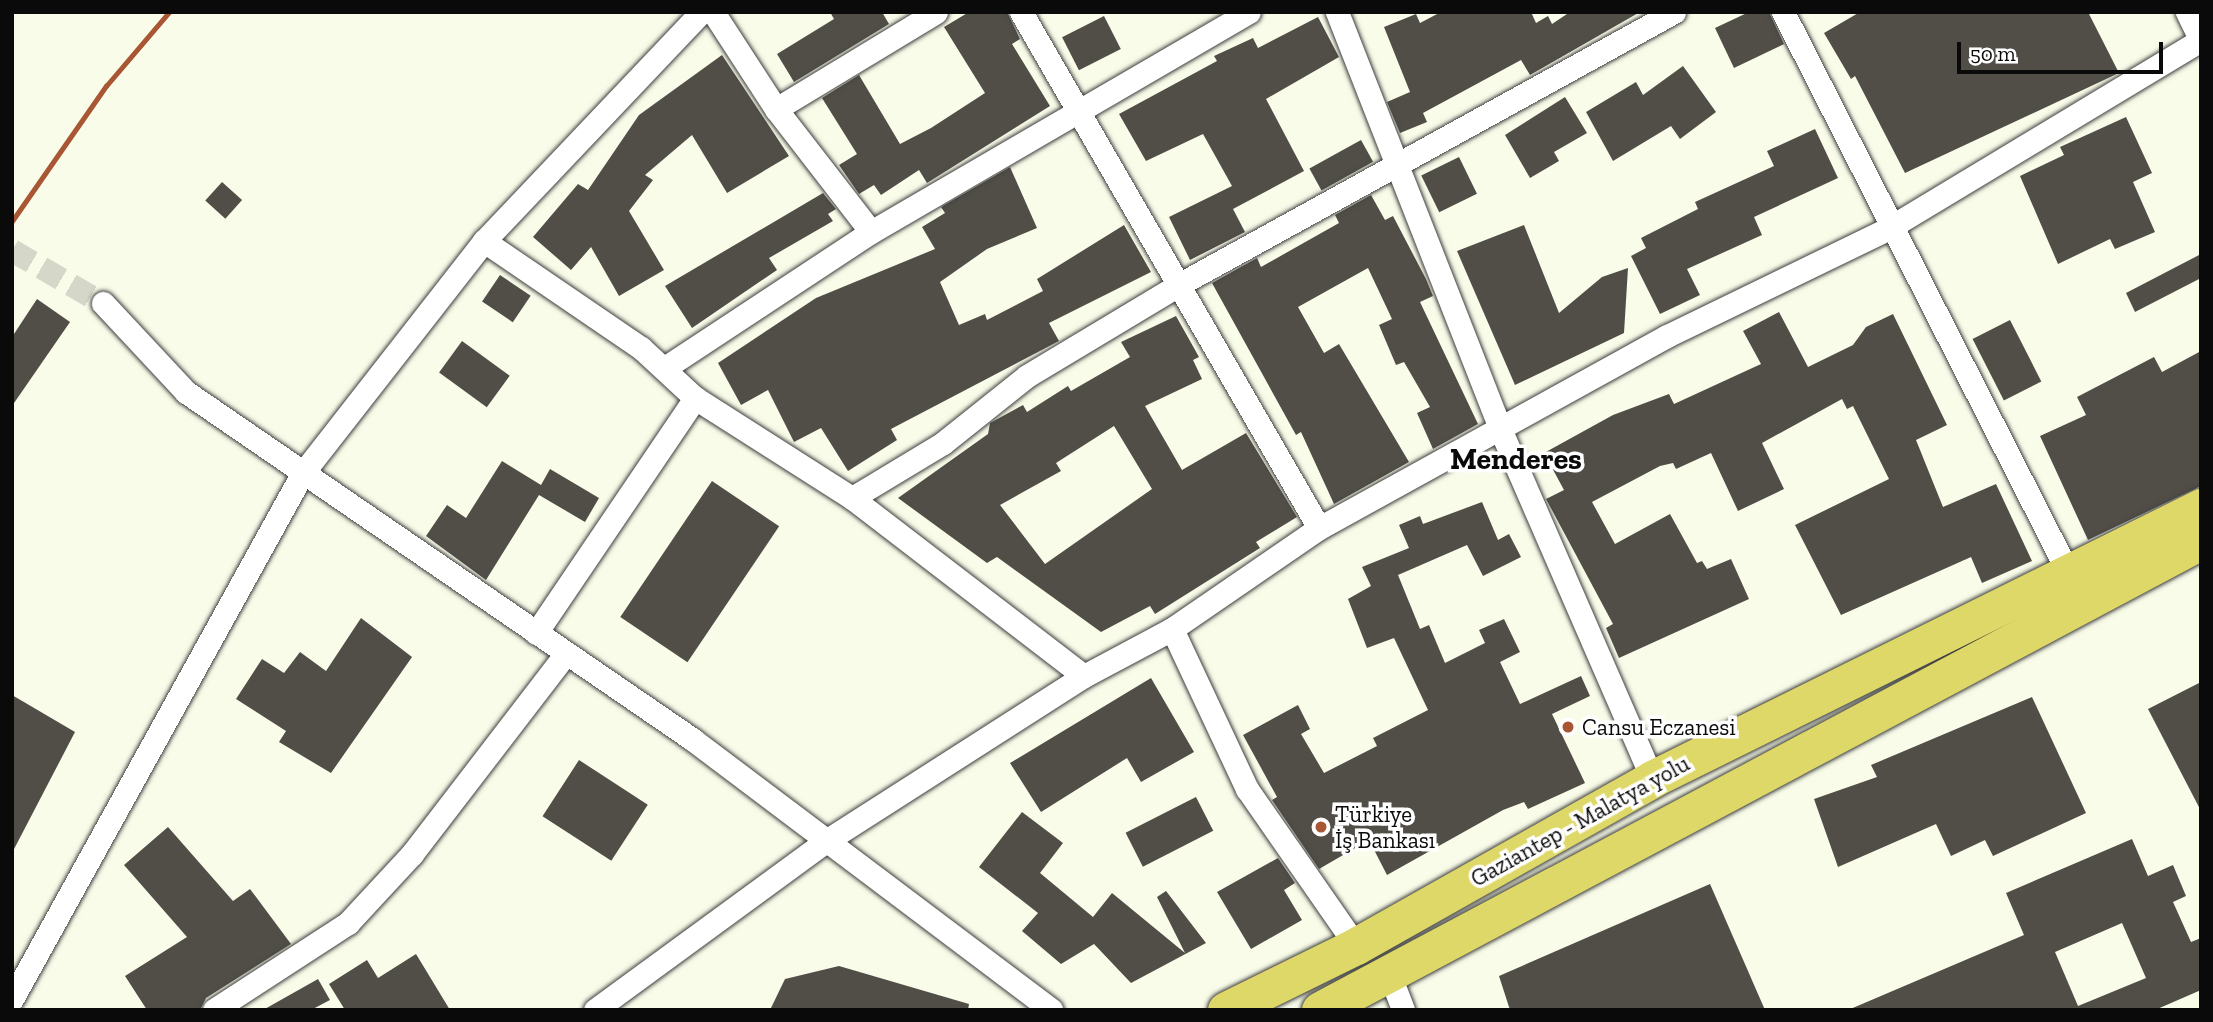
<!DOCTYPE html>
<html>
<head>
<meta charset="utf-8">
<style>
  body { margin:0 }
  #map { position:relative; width:2213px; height:1022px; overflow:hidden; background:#f9fce9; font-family:"Zilla Slab",serif }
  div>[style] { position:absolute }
  .building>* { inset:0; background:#514e48; transform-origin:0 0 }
  .minor-tunnel>* { height:23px; margin-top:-11.5px; transform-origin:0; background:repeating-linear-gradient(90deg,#d5d8c8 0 23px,transparent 0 34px) }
  .roads { filter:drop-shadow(0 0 2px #3d3d3d) drop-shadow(0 0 2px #3d3d3d) }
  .minor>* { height:23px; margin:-11.5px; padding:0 11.5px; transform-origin:11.5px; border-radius:11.5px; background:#fff }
  .trunk>* { height:37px; margin:-18.5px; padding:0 18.5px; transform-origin:18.5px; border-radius:18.5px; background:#ded868 }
  .rail>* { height:5px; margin:-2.5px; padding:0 2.5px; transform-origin:2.5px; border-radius:2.5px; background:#a85634 }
  .dots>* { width:19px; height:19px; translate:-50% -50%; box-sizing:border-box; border:4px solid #fff; border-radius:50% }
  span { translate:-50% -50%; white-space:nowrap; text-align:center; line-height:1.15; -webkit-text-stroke:7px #fff; paint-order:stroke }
  .poi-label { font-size:23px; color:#0a0a0a }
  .left { translate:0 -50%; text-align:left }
  .street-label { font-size:23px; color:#0a0a0a }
  .district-label { font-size:30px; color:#0a0a0a; font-weight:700 }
  .frame { position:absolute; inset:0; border:14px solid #0a0a0a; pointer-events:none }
  .scale { position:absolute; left:1957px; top:42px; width:206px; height:32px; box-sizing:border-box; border:4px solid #0a0a0a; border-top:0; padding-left:9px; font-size:21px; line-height:24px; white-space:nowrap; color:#0a0a0a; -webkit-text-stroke:5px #fff; paint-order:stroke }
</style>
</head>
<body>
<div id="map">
  <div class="building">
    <i style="clip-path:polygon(830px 12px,882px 12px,889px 24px,794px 82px,777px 54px,834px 19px)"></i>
    <i style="clip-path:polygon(969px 12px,1007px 12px,1020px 39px,1012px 44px,1050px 106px,927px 183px,919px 170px,881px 195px,874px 185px,859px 194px,839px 165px,857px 154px,822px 98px,859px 75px,900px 144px,931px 128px,985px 93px,944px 27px)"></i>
    <i style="clip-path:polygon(1441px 12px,1531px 12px,1536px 23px,1548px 16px,1552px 24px,1570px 12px,1640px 12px,1530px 75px,1521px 60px,1423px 113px,1427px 122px,1400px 133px,1387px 102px,1410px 92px,1384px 27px,1416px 14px,1420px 23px)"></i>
    <i style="clip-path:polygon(1749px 12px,1769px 12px,1784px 44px,1734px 68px,1715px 28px)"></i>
    <i style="clip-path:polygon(1860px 12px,2088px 12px,2119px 73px,1905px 173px,1855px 76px,1851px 79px,1824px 33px)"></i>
    <i style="left:1104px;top:16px;width:37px;height:47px;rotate:63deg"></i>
    <i style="clip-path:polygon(1318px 17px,1339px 57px,1266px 99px,1304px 171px,1233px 209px,1245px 232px,1190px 260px,1169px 217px,1232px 186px,1203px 134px,1146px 161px,1119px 114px,1217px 61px,1214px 56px,1253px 38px,1258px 48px)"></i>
    <i style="clip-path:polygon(722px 55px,789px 156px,727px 193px,692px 135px,645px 175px,653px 180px,629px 211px,664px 270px,619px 296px,591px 247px,571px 270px,533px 237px,578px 184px,588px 190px,639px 115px)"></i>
    <i style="clip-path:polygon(1683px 66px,1716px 112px,1680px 139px,1671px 126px,1613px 161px,1586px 112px,1636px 82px,1643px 95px)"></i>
    <i style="clip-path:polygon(1565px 97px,1587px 133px,1554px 152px,1559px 161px,1530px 178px,1505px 135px)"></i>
    <i style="clip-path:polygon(2126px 117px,2152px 173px,2133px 182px,2155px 232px,2115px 249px,2110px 239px,2058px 264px,2020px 176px,2064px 155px,2060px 147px)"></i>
    <i style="clip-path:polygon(1815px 129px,1838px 178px,1754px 217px,1762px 235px,1687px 269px,1700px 295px,1660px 314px,1631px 256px,1646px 248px,1641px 238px,1698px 209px,1695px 202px,1774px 166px,1767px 151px)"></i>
    <i style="left:1361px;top:140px;width:25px;height:59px;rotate:61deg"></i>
    <i style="left:1459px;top:157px;width:41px;height:42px;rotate:64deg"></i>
    <i style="clip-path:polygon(1010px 167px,1037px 228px,987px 249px,940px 282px,959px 325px,985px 314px,987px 320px,1043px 291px,1037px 279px,1124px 225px,1151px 272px,1049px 323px,1059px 341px,891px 429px,897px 440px,848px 471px,821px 428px,794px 442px,768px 390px,741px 405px,718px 363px,816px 298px,935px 249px,922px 227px,945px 213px,941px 207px)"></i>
    <i style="left:222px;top:182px;width:27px;height:25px;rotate:42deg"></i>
    <i style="clip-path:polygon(823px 193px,836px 209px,828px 214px,833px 221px,769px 258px,777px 270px,692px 328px,665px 286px)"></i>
    <i style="clip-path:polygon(1371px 195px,1385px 220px,1393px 216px,1426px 279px,1433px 296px,1420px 302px,1478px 424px,1433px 449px,1417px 413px,1430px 407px,1404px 362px,1396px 365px,1379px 325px,1392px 319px,1368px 268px,1298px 307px,1324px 353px,1339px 344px,1409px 462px,1334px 504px,1301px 432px,1296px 435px,1212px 283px,1257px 258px,1261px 267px,1339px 223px,1335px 215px)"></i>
    <i style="clip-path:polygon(1524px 225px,1559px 313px,1602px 277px,1628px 268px,1624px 333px,1515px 385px,1457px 251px)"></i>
    <i style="clip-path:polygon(2201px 254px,2201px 278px,2135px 312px,2126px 293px)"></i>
    <i style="left:500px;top:275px;width:37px;height:32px;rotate:34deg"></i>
    <i style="clip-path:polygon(37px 299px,70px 322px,12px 406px,12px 337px)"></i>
    <i style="clip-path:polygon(1779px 312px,1808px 367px,1853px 345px,1866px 327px,1893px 314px,1947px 425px,1916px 440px,1943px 507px,1996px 484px,2032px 561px,1982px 583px,1971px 557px,1841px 615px,1795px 525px,1889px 479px,1853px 406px,1847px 409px,1842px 399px,1762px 443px,1784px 489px,1738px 511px,1711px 453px,1676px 469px,1673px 463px,1660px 466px,1592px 502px,1615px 544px,1670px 514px,1697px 563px,1702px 561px,1707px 569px,1731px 559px,1749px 599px,1619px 658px,1606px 628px,1613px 624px,1546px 499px,1564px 490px,1544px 453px,1613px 415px,1669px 394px,1674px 404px,1761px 364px,1743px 331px)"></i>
    <i style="clip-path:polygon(evenodd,1176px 316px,1199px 357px,1193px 360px,1202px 379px,1145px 406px,1182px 470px,1246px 433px,1297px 517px,1256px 542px,1260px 548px,1155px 614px,1150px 606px,1101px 632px,997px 557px,987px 563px,898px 498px,988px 434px,990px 423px,1023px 405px,1027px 412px,1068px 386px,1071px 391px,1130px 357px,1121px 342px,1176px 316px,1114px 426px,1152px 489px,1045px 564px,1000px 505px,1061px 471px,1056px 463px,1114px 426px)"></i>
    <i style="left:2010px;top:320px;width:69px;height:42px;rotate:63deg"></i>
    <i style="left:462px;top:341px;width:59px;height:39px;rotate:36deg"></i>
    <i style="clip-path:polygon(2201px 351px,2201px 486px,2088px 540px,2040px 436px,2086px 415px,2077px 397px,2154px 357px,2162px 372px)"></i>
    <i style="clip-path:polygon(502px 461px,541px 485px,550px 469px,599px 498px,585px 522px,539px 495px,486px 580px,426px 536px,447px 505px,466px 518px)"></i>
    <i style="left:712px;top:481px;width:81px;height:164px;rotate:34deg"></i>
    <i style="clip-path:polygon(1482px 502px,1498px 540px,1509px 534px,1521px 557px,1483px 576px,1467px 545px,1398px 575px,1420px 629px,1429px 625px,1445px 663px,1485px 643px,1479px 630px,1504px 619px,1520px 652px,1500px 662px,1520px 704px,1581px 676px,1590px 696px,1552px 714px,1585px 783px,1528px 809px,1524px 802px,1503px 810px,1387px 875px,1369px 840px,1319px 869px,1272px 800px,1277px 797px,1243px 735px,1298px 705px,1310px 729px,1301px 734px,1324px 773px,1377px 746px,1373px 738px,1428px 710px,1394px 638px,1367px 648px,1348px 599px,1371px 586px,1362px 567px,1409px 548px,1399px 525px,1420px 516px,1423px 524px)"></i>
    <i style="clip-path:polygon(361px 618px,412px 657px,331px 773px,279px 742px,286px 731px,236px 699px,262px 659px,284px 673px,300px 652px,326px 671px)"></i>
    <i style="clip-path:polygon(1151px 678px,1194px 752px,1141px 782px,1127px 758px,1041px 812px,1010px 763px)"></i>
    <i style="clip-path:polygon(2201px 682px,2201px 811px,2148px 709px)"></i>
    <i style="clip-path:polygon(12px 695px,75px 732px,12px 853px)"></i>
    <i style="clip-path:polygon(2032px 697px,2086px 813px,1993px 856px,1985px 840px,1951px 856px,1936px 824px,1838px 867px,1814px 799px,1877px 777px,1871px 765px)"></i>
    <i style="left:579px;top:760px;width:82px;height:67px;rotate:33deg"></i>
    <i style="left:1196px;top:797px;width:38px;height:79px;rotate:63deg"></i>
    <i style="clip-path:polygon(1022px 812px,1063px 843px,1040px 873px,1093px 917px,1112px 893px,1185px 953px,1157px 897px,1166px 891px,1206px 943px,1131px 983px,1094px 944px,1061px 964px,1022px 931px,1038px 913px,979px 867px)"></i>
    <i style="clip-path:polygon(168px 827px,233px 901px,250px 889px,291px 944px,206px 998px,200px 1010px,147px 1010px,125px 976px,187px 937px,124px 865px)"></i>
    <i style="clip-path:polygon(evenodd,2132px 839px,2148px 876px,2173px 865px,2186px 896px,2173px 902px,2191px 942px,2201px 938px,2201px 990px,2155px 1010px,1848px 1010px,2024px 935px,2006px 893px,2132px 839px,2122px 923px,2146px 978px,2078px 1006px,2055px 952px,2122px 923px)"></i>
    <i style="clip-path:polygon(1278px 858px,1295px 883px,1284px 890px,1302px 920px,1251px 949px,1217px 892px)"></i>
    <i style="clip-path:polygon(1710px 884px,1765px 1010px,1510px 1010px,1499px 976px)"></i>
    <i style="clip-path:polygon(416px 954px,450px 1010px,345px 1010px,329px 984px,367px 960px,378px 978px)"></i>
    <i style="clip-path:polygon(839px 966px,969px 1004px,968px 1010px,770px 1010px,785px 979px)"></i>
    <i style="clip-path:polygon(318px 979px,330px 1000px,311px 1010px,263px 1010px)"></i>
  </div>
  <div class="minor-tunnel">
    <i style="left:12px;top:250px;width:105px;rotate:30.2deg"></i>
  </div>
  <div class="roads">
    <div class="minor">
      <i style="left:713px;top:12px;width:116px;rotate:57deg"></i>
      <i style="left:776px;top:109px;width:155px;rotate:52.3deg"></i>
      <i style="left:1021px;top:12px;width:596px;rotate:59.99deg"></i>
      <i style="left:1337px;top:12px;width:450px;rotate:68.6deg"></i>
      <i style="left:1501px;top:431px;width:379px;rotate:66.5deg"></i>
      <i style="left:1783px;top:12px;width:631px;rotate:63.03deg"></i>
      <i style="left:2187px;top:12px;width:32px;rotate:64deg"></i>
      <i style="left:776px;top:109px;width:187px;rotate:-31.2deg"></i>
      <i style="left:484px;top:241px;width:190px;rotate:34.3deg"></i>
      <i style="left:641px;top:348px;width:74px;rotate:42.8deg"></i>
      <i style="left:695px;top:398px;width:186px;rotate:32.5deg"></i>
      <i style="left:852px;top:498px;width:292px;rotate:37.5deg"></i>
      <i style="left:103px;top:303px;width:122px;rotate:47deg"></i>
      <i style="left:186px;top:392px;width:614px;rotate:34.44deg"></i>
      <i style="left:692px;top:739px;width:450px;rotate:37deg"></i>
      <i style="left:666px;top:367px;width:245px;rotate:-33.4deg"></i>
      <i style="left:871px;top:232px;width:437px;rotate:-30.2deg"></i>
      <i style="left:852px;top:498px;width:106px;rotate:-31.1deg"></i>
      <i style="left:943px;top:443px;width:107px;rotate:-38.6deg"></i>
      <i style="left:1027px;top:376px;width:179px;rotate:-31deg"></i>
      <i style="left:1180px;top:284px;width:564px;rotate:-28.84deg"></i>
      <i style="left:1172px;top:629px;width:177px;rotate:64.9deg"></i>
      <i style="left:1247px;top:789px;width:191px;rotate:55.2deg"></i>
      <i style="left:536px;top:633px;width:284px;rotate:-55.9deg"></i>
      <i style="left:1389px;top:973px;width:40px;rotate:69deg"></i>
      <i style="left:12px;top:999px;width:600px;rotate:-61.08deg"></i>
      <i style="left:302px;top:474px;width:296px;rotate:-52deg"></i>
      <i style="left:484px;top:241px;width:315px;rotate:-46.5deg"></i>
      <i style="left:214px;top:1010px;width:160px;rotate:-33deg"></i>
      <i style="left:348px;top:923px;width:94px;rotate:-47.2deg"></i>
      <i style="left:412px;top:854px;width:253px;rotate:-52.5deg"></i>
      <i style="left:595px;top:1010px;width:290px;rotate:-36.2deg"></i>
      <i style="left:829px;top:839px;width:303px;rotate:-32.6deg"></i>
      <i style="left:1084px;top:676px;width:100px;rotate:-28.1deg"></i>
      <i style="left:1172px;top:629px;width:178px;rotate:-34.5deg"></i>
      <i style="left:1319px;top:528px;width:397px;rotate:-28.9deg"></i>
      <i style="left:1667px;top:336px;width:247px;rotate:-25.9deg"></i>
      <i style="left:1889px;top:228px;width:364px;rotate:-31.1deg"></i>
    </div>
    <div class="trunk">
      <i style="left:1226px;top:1010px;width:145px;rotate:-26.2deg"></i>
      <i style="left:1356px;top:946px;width:340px;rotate:-29.4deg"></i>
      <i style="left:1652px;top:779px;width:613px;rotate:-26.36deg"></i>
      <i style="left:1320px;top:1010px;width:998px;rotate:-28.03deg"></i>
    </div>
  </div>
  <div class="rail">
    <i style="left:12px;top:221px;width:165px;rotate:-55.2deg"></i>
    <i style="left:106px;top:86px;width:97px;rotate:-49.6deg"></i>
  </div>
  <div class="dots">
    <i style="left:1568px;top:727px;background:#a85634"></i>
    <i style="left:1321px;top:827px;background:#a85634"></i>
  </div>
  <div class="poi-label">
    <span class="left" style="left:1582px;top:727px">Cansu Eczanesi</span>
    <span class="left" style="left:1335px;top:827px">Türkiye<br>İş Bankası</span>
  </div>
  <div class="street-label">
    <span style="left:1580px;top:821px;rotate:-29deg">Gaziantep - Malatya yolu</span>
  </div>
  <div class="district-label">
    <span style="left:1516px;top:459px">Menderes</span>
  </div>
  <div class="frame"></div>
  <div class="scale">50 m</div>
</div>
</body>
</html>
